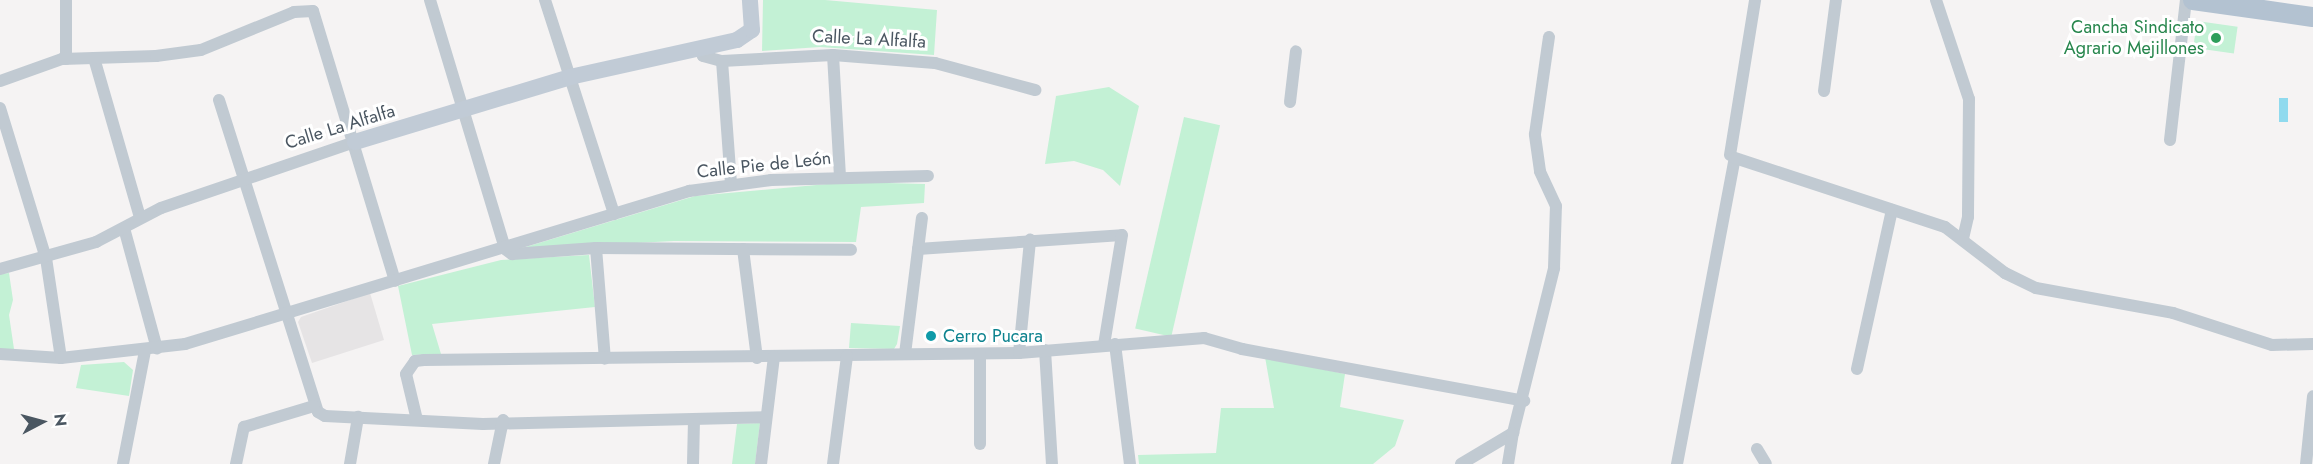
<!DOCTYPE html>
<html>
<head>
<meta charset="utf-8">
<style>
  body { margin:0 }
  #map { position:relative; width:2313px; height:464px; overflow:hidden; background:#f5f3f3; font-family:Jost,sans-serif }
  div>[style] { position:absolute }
  .education>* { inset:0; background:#e6e4e5 }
  .green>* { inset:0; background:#c3f1d5; transform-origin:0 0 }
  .water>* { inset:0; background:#90daee; transform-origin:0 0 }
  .street>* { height:12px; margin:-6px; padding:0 6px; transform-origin:6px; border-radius:6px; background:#c1cad2 }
  .secondary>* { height:16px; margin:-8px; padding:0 8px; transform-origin:8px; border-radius:8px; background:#c1cbd6 }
  .primary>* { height:20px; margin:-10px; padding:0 10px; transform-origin:10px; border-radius:10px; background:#b3c2d1 }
  .dots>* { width:16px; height:16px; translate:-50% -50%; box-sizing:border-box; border:3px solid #fff; border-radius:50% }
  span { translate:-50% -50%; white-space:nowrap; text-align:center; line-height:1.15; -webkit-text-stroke:6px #fff; paint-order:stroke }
  .leisure-label { font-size:18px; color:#27864d }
  .right { translate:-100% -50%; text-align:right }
  .street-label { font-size:18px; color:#4a5661 }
  .culture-label { font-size:18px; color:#0d838f }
  .left { translate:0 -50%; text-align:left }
  .north { position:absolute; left:12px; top:392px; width:60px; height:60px; -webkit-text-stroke:4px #fff; paint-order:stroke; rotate:84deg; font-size:16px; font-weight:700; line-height:24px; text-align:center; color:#4a5661 }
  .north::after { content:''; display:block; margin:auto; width:21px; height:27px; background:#4a5661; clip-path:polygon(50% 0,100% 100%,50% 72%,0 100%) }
</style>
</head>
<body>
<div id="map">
  <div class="education">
    <i style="clip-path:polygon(370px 293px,384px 340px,312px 363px,298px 322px,301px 317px)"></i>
  </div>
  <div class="green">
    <i style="clip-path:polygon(763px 0,825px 0,937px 10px,934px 55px,820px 47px,762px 51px)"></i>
    <i style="left:2197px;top:21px;width:41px;height:27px;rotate:8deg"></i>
    <i style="clip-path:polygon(1109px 87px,1139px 106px,1120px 186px,1103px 170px,1074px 161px,1045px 164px,1056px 96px)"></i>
    <i style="left:1184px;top:117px;width:37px;height:217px;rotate:13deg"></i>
    <i style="clip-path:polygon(849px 182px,925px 184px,924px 203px,861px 207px,856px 242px,674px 241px,519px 249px,695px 196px)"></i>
    <i style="clip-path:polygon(589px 255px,595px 307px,432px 324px,441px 354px,412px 355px,398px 286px,501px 260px)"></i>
    <i style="clip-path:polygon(9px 273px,13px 300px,9px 315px,14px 349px,0 349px,0 274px)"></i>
    <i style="clip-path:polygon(851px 323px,900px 326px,897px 344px,894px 349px,849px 348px)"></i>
    <i style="clip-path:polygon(1265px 357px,1345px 374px,1340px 407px,1404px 420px,1395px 446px,1373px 464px,1139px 464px,1138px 455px,1216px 453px,1221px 408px,1274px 408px)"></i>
    <i style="clip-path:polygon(124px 362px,133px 370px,129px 396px,76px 388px,81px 365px)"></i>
    <i style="clip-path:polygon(760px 423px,755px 464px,732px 464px,737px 424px)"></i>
  </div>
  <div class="water">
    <i style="left:2279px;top:98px;width:9px;height:24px"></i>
  </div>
  <div class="street">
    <i style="left:66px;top:0;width:59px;rotate:90deg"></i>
    <i style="left:430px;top:0;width:260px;rotate:73.2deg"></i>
    <i style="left:505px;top:249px;width:9px;rotate:36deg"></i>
    <i style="left:512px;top:254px;width:84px;rotate:-4.1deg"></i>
    <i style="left:596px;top:248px;width:255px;rotate:0.4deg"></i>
    <i style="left:545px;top:0;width:225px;rotate:72.1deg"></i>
    <i style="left:1936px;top:0;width:104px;rotate:71.6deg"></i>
    <i style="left:1969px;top:99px;width:118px;rotate:90.5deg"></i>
    <i style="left:1968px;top:217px;width:22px;rotate:103deg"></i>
    <i style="left:701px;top:50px;width:6px;rotate:72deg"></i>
    <i style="left:703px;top:56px;width:20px;rotate:15deg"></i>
    <i style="left:722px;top:61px;width:111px;rotate:-3.1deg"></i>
    <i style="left:833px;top:55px;width:102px;rotate:4.5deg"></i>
    <i style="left:935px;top:63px;width:104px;rotate:15.1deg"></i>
    <i style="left:833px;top:55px;width:121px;rotate:86.7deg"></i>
    <i style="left:94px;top:58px;width:166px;rotate:73.9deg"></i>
    <i style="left:722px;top:61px;width:122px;rotate:85.8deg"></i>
    <i style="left:0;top:81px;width:66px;rotate:-19.5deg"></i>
    <i style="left:62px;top:59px;width:94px;rotate:-1.8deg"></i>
    <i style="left:156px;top:56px;width:45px;rotate:-7.6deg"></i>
    <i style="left:201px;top:50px;width:100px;rotate:-22.2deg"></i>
    <i style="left:294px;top:12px;width:19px;rotate:-3deg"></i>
    <i style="left:313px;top:11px;width:282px;rotate:73.1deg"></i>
    <i style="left:1824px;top:91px;width:92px;rotate:-82.5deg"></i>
    <i style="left:219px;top:100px;width:327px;rotate:72.4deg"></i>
    <i style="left:318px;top:412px;width:8px;rotate:30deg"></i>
    <i style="left:325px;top:416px;width:158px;rotate:2.9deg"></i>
    <i style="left:483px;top:424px;width:283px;rotate:-1.4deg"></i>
    <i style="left:1290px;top:102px;width:51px;rotate:-83.3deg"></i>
    <i style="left:0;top:108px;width:157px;rotate:73deg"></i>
    <i style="left:46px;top:258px;width:101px;rotate:81.5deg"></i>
    <i style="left:2170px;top:140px;width:141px;rotate:-83.5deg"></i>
    <i style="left:1730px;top:155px;width:157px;rotate:-80.8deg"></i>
    <i style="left:124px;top:228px;width:125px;rotate:74.7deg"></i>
    <i style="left:596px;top:248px;width:111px;rotate:85.4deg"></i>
    <i style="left:743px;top:249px;width:110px;rotate:82.7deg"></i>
    <i style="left:918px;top:249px;width:204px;rotate:-3.9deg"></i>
    <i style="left:1122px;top:235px;width:111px;rotate:99.3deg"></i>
    <i style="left:0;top:269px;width:100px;rotate:-15.7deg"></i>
    <i style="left:96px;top:242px;width:73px;rotate:-27.6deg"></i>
    <i style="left:161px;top:208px;width:205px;rotate:-18.8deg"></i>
    <i style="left:1115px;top:344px;width:121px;rotate:82.9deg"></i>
    <i style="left:1045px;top:350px;width:114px;rotate:86.5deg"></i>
    <i style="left:1019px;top:353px;width:114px;rotate:-84.4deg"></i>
    <i style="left:0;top:354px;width:61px;rotate:3.8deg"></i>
    <i style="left:61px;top:358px;width:125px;rotate:-6.4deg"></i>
    <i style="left:185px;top:344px;width:527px;rotate:-16.89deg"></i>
    <i style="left:689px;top:191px;width:83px;rotate:-7.6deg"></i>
    <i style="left:771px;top:180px;width:157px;rotate:-1.5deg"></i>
    <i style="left:905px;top:354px;width:137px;rotate:-82.9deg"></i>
    <i style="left:1857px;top:369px;width:163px;rotate:-77.6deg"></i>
    <i style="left:417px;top:420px;width:47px;rotate:-103.4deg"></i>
    <i style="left:406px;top:374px;width:16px;rotate:-55deg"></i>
    <i style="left:415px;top:361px;width:9px;rotate:-6deg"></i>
    <i style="left:424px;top:360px;width:595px;rotate:-0.67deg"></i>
    <i style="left:1019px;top:353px;width:186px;rotate:-4.6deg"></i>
    <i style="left:1204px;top:338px;width:40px;rotate:16deg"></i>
    <i style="left:1242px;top:349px;width:287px;rotate:10.4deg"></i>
    <i style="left:980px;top:444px;width:90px;rotate:-90deg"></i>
    <i style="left:1757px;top:449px;width:17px;rotate:59deg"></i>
    <i style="left:123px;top:464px;width:115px;rotate:-79deg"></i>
    <i style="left:236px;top:464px;width:38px;rotate:-78deg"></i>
    <i style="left:244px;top:427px;width:73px;rotate:-16.7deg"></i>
    <i style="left:350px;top:464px;width:48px;rotate:-80.3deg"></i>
    <i style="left:494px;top:464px;width:45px;rotate:-78.4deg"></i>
    <i style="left:693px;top:464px;width:45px;rotate:-88.7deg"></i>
    <i style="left:761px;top:464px;width:108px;rotate:-83.1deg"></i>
    <i style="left:833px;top:464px;width:109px;rotate:-82.6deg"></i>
    <i style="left:1461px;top:464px;width:61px;rotate:-30.8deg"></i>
    <i style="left:1513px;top:433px;width:170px;rotate:-76deg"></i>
    <i style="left:1554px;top:268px;width:62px;rotate:-88.2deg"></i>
    <i style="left:1556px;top:206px;width:38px;rotate:-115deg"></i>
    <i style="left:1540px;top:171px;width:37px;rotate:-98deg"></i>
    <i style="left:1535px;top:134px;width:98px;rotate:-81.8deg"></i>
    <i style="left:1508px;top:464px;width:31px;rotate:-81deg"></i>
    <i style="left:1677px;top:464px;width:311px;rotate:-79.3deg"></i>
    <i style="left:1735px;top:158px;width:221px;rotate:18.2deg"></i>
    <i style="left:1945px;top:227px;width:76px;rotate:37.5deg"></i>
    <i style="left:2005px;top:273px;width:34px;rotate:26deg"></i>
    <i style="left:2036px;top:288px;width:139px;rotate:10.3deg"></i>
    <i style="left:2173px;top:313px;width:104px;rotate:17.9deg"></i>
    <i style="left:2272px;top:345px;width:41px;rotate:-1.4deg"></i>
    <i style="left:2306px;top:464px;width:68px;rotate:-84.1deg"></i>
  </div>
  <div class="secondary">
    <i style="left:355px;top:142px;width:225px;rotate:-16.8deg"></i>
    <i style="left:570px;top:77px;width:171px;rotate:-12.5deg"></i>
    <i style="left:737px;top:40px;width:18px;rotate:-34deg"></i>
    <i style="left:752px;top:30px;width:30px;rotate:-94deg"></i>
  </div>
  <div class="primary">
    <i style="left:2193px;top:0;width:121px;rotate:8.1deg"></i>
  </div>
  <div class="dots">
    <i style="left:2216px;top:38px;background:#2e9e5b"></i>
    <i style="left:931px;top:336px;background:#0f9aa8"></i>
  </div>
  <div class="leisure-label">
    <span class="right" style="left:2204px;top:38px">Cancha Sindicato<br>Agrario Mejillones</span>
  </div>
  <div class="street-label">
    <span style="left:869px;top:39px;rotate:3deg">Calle La Alfalfa</span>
    <span style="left:340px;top:127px;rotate:-17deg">Calle La Alfalfa</span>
    <span style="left:764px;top:165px;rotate:-6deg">Calle Pie de León</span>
  </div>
  <div class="culture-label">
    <span class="left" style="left:943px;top:336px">Cerro Pucara</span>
  </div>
  <div class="north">N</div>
</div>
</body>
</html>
